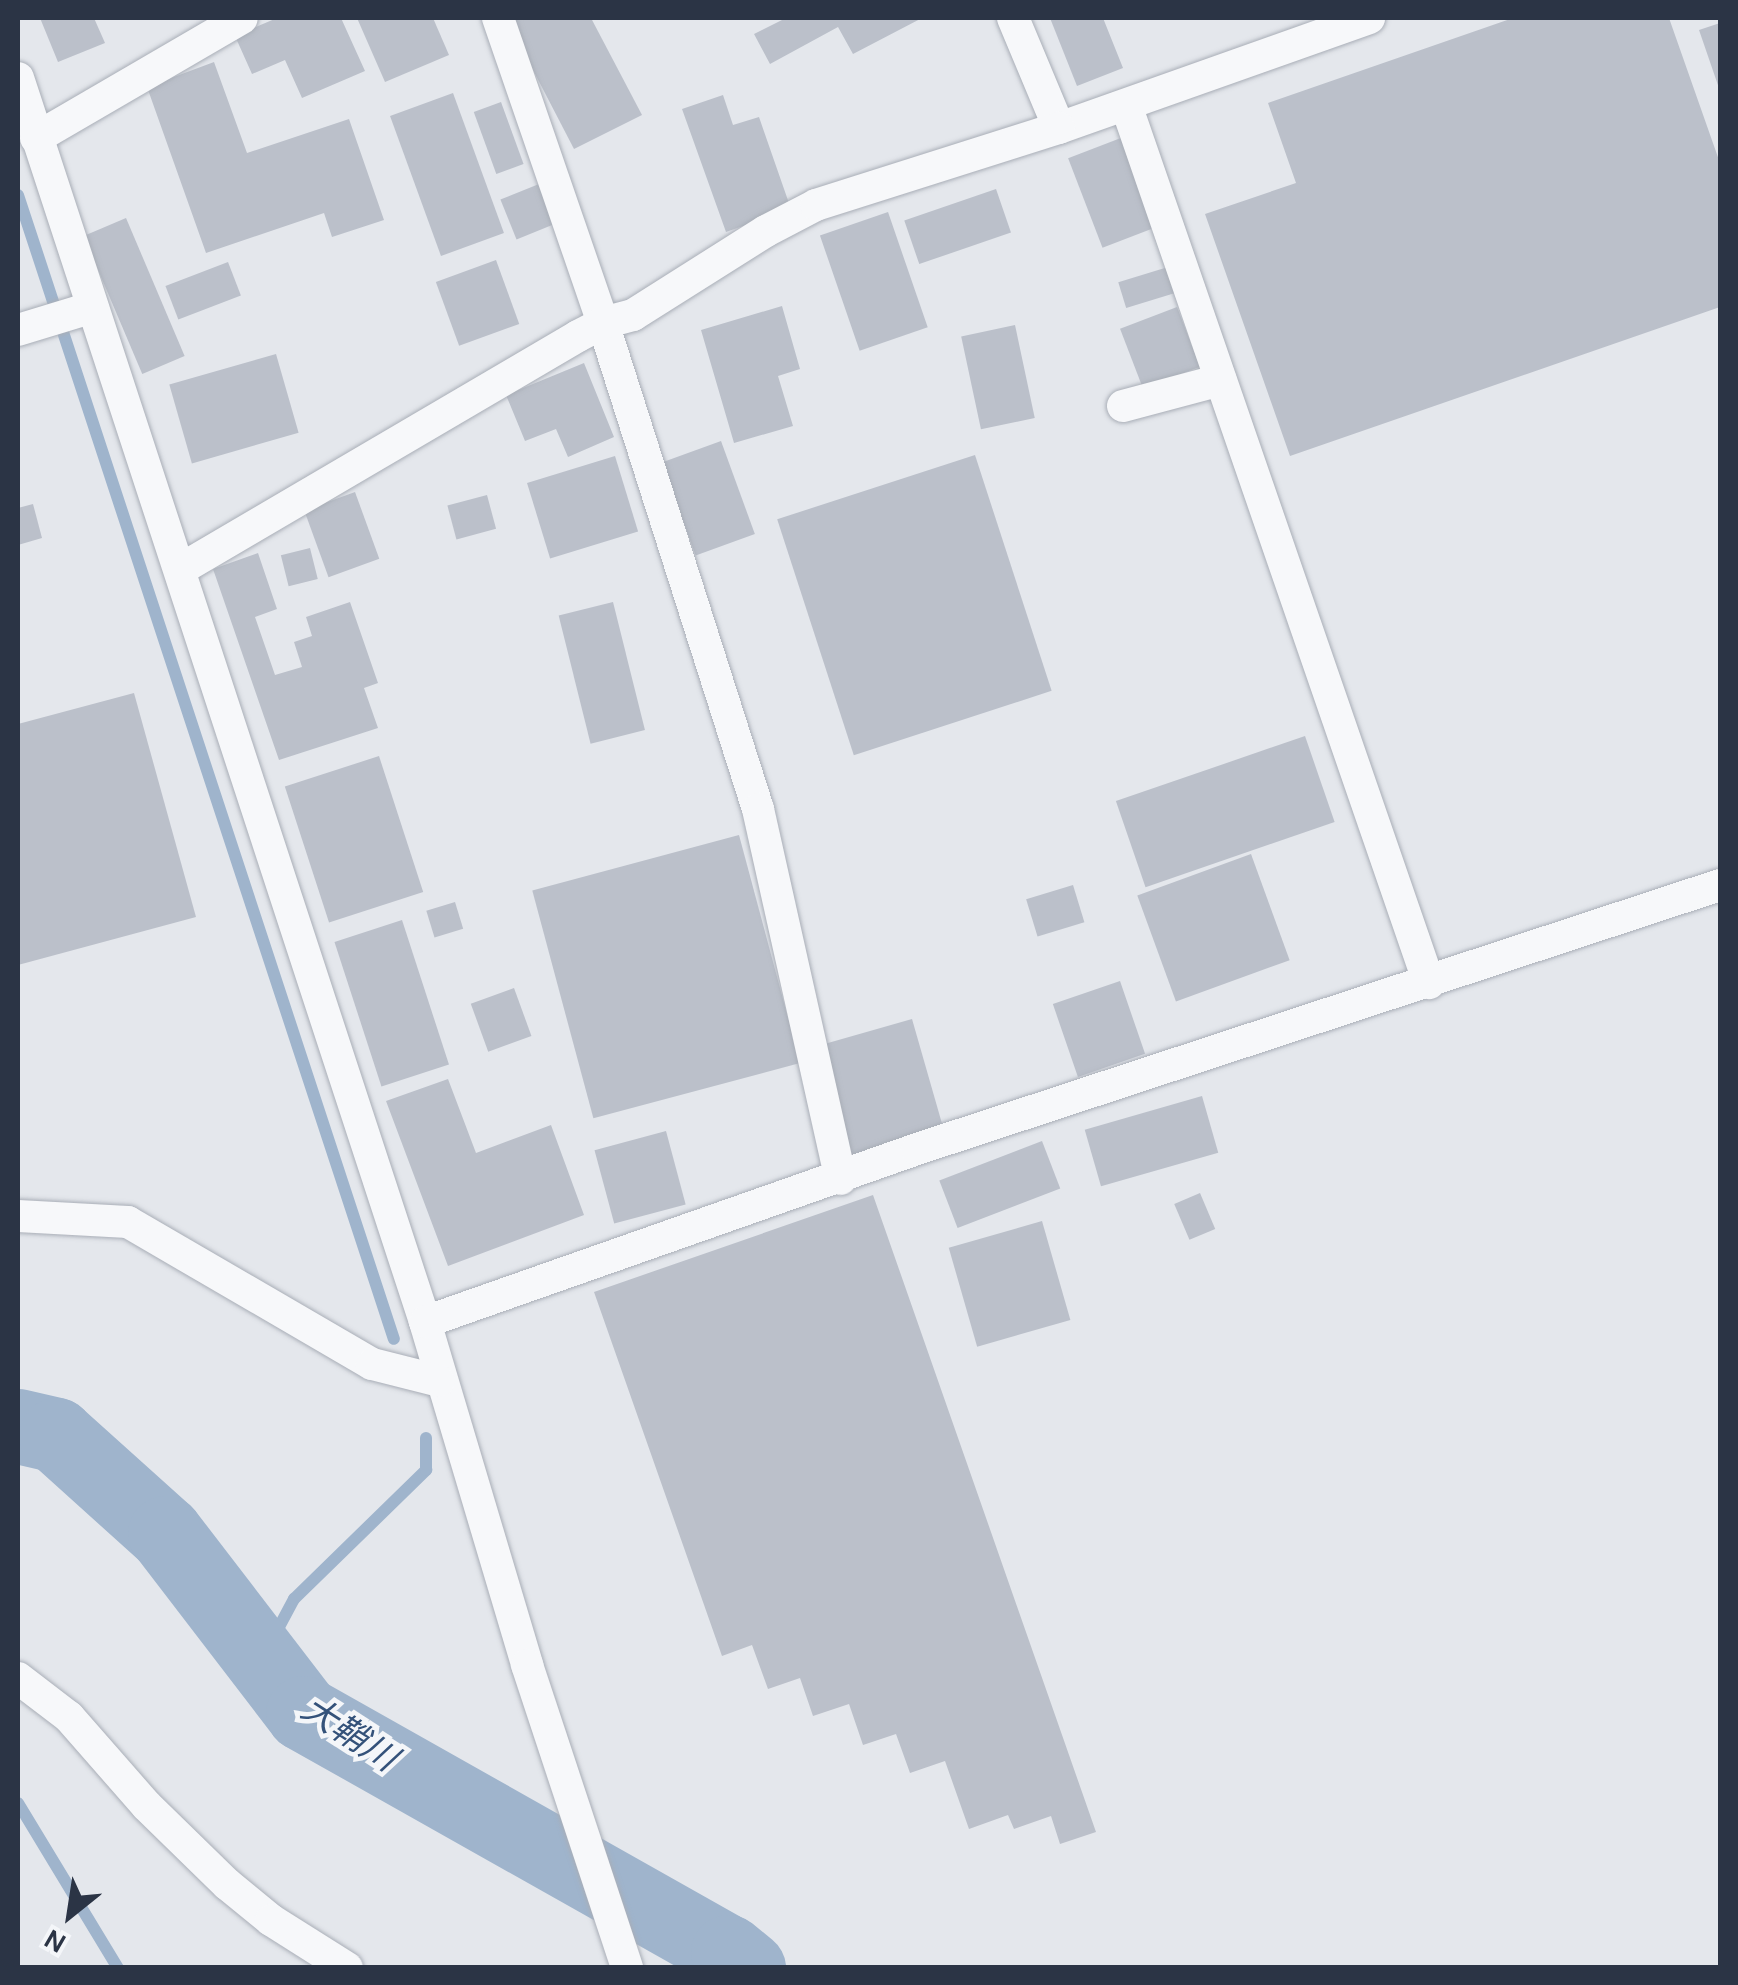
<!DOCTYPE html>
<html>
<head>
<meta charset="utf-8">
<style>
  body { margin:0 }
  #map { position:relative; width:1738px; height:1985px; overflow:hidden; background:#e4e7ec; font-family:Karla,"Noto Sans JP",sans-serif }
  div>[style] { position:absolute }
  .stream>* { height:12px; margin:-6px; padding:0 6px; transform-origin:6px; border-radius:6px; background:#9fb4cc }
  .river>* { height:75px; margin:-37.5px; padding:0 37.5px; transform-origin:37.5px; border-radius:37.5px; background:#9fb4cc }
  .building>* { inset:0; background:#bbc0ca; transform-origin:0 0 }
  .roads { filter:drop-shadow(0 0 2px #a9aeb7) drop-shadow(0 0 2px #a9aeb7) }
  .street>* { height:32px; margin:-16px; padding:0 16px; transform-origin:16px; border-radius:16px; background:#f7f8fa }
  span { translate:-50% -50%; white-space:nowrap; text-align:center; line-height:1.15; -webkit-text-stroke:9px #f4f6f9; paint-order:stroke }
  .water-label { font-size:35px; color:#34527a; font-style:italic }
  .frame { position:absolute; inset:0; border:20px solid #2b3445; pointer-events:none }
  .north { position:absolute; left:20px; top:1865px; width:100px; height:100px; -webkit-text-stroke:8px #f4f6f9; paint-order:stroke; rotate:210deg; font-size:28px; font-weight:700; line-height:40px; text-align:center; color:#2b3445 }
  .north::after { content:''; display:block; margin:auto; width:35px; height:45px; background:#2b3445; clip-path:polygon(50% 0,100% 100%,50% 72%,0 100%) }
</style>
</head>
<body>
<div id="map">
  <div class="stream">
    <i style="left:18px;top:195px;width:1204px;rotate:71.81deg"></i>
    <i style="left:263px;top:1657px;width:66px;rotate:-61.9deg"></i>
    <i style="left:294px;top:1599px;width:185px;rotate:-44.3deg"></i>
    <i style="left:426px;top:1470px;width:32px;rotate:-90deg"></i>
    <i style="left:18px;top:1803px;width:193px;rotate:58.8deg"></i>
  </div>
  <div class="river">
    <i style="left:18px;top:1426px;width:39px;rotate:13deg"></i>
    <i style="left:56px;top:1435px;width:147px;rotate:42deg"></i>
    <i style="left:165px;top:1533px;width:227px;rotate:52.5deg"></i>
    <i style="left:303px;top:1713px;width:488px;rotate:29.4deg"></i>
    <i style="left:728px;top:1952px;width:26px;rotate:39deg"></i>
  </div>
  <div class="building">
    <i style="clip-path:polygon(40px 18px,94px 18px,105px 43px,58px 62px)"></i>
    <i style="clip-path:polygon(277px 18px,341px 18px,365px 71px,302px 98px,285px 60px,252px 74px,235px 36px)"></i>
    <i style="clip-path:polygon(357px 18px,433px 18px,449px 55px,385px 82px)"></i>
    <i style="clip-path:polygon(506px 18px,591px 18px,642px 115px,574px 149px)"></i>
    <i style="clip-path:polygon(786px 18px,922px 18px,853px 54px,838px 27px,770px 64px,754px 34px)"></i>
    <i style="clip-path:polygon(1050px 18px,1103px 18px,1123px 68px,1077px 86px)"></i>
    <i style="clip-path:polygon(1513px 18px,1669px 18px,1720px 163px,1720px 307px,1290px 456px,1205px 214px,1296px 183px,1268px 103px)"></i>
    <i style="clip-path:polygon(1720px 23px,1720px 91px,1699px 30px)"></i>
    <i style="clip-path:polygon(214px 62px,247px 153px,349px 119px,384px 220px,332px 237px,324px 213px,206px 253px,147px 87px)"></i>
    <i style="left:453px;top:93px;width:149px;height:67px;rotate:70deg"></i>
    <i style="clip-path:polygon(723px 95px,733px 125px,759px 117px,791px 209px,726px 232px,682px 109px)"></i>
    <i style="left:501px;top:102px;width:66px;height:29px;rotate:70deg"></i>
    <i style="left:1126px;top:136px;width:96px;height:62px;rotate:69deg"></i>
    <i style="left:544px;top:182px;width:43px;height:47px;rotate:68deg"></i>
    <i style="left:996px;top:189px;width:46px;height:97px;rotate:71deg"></i>
    <i style="left:888px;top:212px;width:122px;height:72px;rotate:71deg"></i>
    <i style="left:126px;top:218px;width:150px;height:46px;rotate:67deg"></i>
    <i style="left:496px;top:260px;width:68px;height:64px;rotate:70deg"></i>
    <i style="left:228px;top:262px;width:36px;height:67px;rotate:69deg"></i>
    <i style="left:1168px;top:267px;width:27px;height:52px;rotate:73deg"></i>
    <i style="clip-path:polygon(782px 306px,800px 369px,778px 376px,793px 426px,734px 443px,701px 330px)"></i>
    <i style="left:1177px;top:307px;width:64px;height:61px;rotate:69deg"></i>
    <i style="left:1015px;top:325px;width:95px;height:55px;rotate:78deg"></i>
    <i style="left:276px;top:354px;width:82px;height:111px;rotate:74deg"></i>
    <i style="clip-path:polygon(584px 363px,614px 437px,568px 457px,556px 429px,525px 441px,506px 395px)"></i>
    <i style="left:721px;top:441px;width:99px;height:63px;rotate:70deg"></i>
    <i style="left:975px;top:455px;width:248px;height:208px;rotate:72deg"></i>
    <i style="left:615px;top:456px;width:79px;height:92px;rotate:73deg"></i>
    <i style="left:355px;top:492px;width:71px;height:54px;rotate:70deg"></i>
    <i style="left:487px;top:495px;width:35px;height:41px;rotate:75deg"></i>
    <i style="clip-path:polygon(33px 504px,42px 538px,18px 545px,18px 508px)"></i>
    <i style="left:310px;top:548px;width:32px;height:30px;rotate:76deg"></i>
    <i style="clip-path:polygon(258px 553px,277px 609px,255px 617px,275px 675px,302px 667px,294px 642px,312px 636px,306px 617px,350px 602px,378px 683px,364px 688px,378px 728px,279px 760px,213px 569px)"></i>
    <i style="left:613px;top:602px;width:132px;height:56px;rotate:76deg"></i>
    <i style="clip-path:polygon(134px 693px,196px 917px,18px 965px,18px 724px)"></i>
    <i style="left:1305px;top:736px;width:91px;height:200px;rotate:71deg"></i>
    <i style="left:379px;top:756px;width:143px;height:99px;rotate:72deg"></i>
    <i style="left:739px;top:835px;width:236px;height:214px;rotate:75deg"></i>
    <i style="left:1251px;top:854px;width:113px;height:121px;rotate:70deg"></i>
    <i style="left:1073px;top:885px;width:39px;height:49px;rotate:73deg"></i>
    <i style="left:455px;top:902px;width:28px;height:30px;rotate:73deg"></i>
    <i style="left:402px;top:920px;width:152px;height:71px;rotate:72deg"></i>
    <i style="left:1120px;top:981px;width:77px;height:71px;rotate:71deg"></i>
    <i style="left:514px;top:988px;width:51px;height:46px;rotate:70deg"></i>
    <i style="left:912px;top:1019px;width:116px;height:102px;rotate:74deg"></i>
    <i style="clip-path:polygon(448px 1079px,476px 1153px,551px 1125px,584px 1215px,448px 1266px,386px 1101px)"></i>
    <i style="left:1202px;top:1096px;width:59px;height:122px;rotate:74deg"></i>
    <i style="left:666px;top:1131px;width:76px;height:74px;rotate:75deg"></i>
    <i style="left:1042px;top:1141px;width:51px;height:110px;rotate:69deg"></i>
    <i style="left:1200px;top:1193px;width:39px;height:28px;rotate:67deg"></i>
    <i style="clip-path:polygon(873px 1195px,1096px 1832px,1060px 1844px,1051px 1816px,1014px 1829px,1008px 1815px,969px 1829px,945px 1761px,910px 1773px,896px 1734px,863px 1745px,849px 1704px,813px 1716px,800px 1678px,768px 1689px,752px 1645px,722px 1656px,594px 1292px)"></i>
    <i style="left:1042px;top:1221px;width:103px;height:97px;rotate:74deg"></i>
  </div>
  <div class="roads">
    <div class="street">
      <i style="left:498px;top:18px;width:323px;rotate:71deg"></i>
      <i style="left:603px;top:323px;width:510px;rotate:72.31deg"></i>
      <i style="left:758px;top:809px;width:379px;rotate:77.4deg"></i>
      <i style="left:1013px;top:18px;width:119px;rotate:67.3deg"></i>
      <i style="left:1059px;top:128px;width:329px;rotate:-19.5deg"></i>
      <i style="left:18px;top:78px;width:1309px;rotate:71.88deg"></i>
      <i style="left:425px;top:1322px;width:358px;rotate:73.4deg"></i>
      <i style="left:527px;top:1665px;width:319px;rotate:71.7deg"></i>
      <i style="left:1126px;top:105px;width:929px;rotate:70.96deg"></i>
      <i style="left:36px;top:138px;width:238px;rotate:-30.2deg"></i>
      <i style="left:18px;top:330px;width:78px;rotate:-17deg"></i>
      <i style="left:1123px;top:406px;width:101px;rotate:-14.9deg"></i>
      <i style="left:181px;top:569px;width:460px;rotate:-30.4deg"></i>
      <i style="left:578px;top:336px;width:28px;rotate:-27deg"></i>
      <i style="left:603px;top:323px;width:31px;rotate:-15deg"></i>
      <i style="left:633px;top:315px;width:157px;rotate:-32.3deg"></i>
      <i style="left:766px;top:231px;width:56px;rotate:-27.5deg"></i>
      <i style="left:816px;top:205px;width:255px;rotate:-17.6deg"></i>
      <i style="left:18px;top:1216px;width:110px;rotate:3.1deg"></i>
      <i style="left:128px;top:1222px;width:282px;rotate:30.2deg"></i>
      <i style="left:372px;top:1364px;width:69px;rotate:14.2deg"></i>
      <i style="left:425px;top:1322px;width:522px;rotate:-19.37deg"></i>
      <i style="left:917px;top:1149px;width:845px;rotate:-18.2deg"></i>
      <i style="left:18px;top:1678px;width:64px;rotate:37.4deg"></i>
      <i style="left:69px;top:1717px;width:118px;rotate:48.8deg"></i>
      <i style="left:147px;top:1806px;width:112px;rotate:44.3deg"></i>
      <i style="left:227px;top:1884px;width:57px;rotate:39.3deg"></i>
      <i style="left:271px;top:1920px;width:90px;rotate:32.3deg"></i>
    </div>
  </div>
  <div class="water-label">
    <span style="left:349px;top:1734px;rotate:33deg">大鞘川</span>
  </div>
  <div class="frame"></div>
  <div class="north">N</div>
</div>
</body>
</html>
